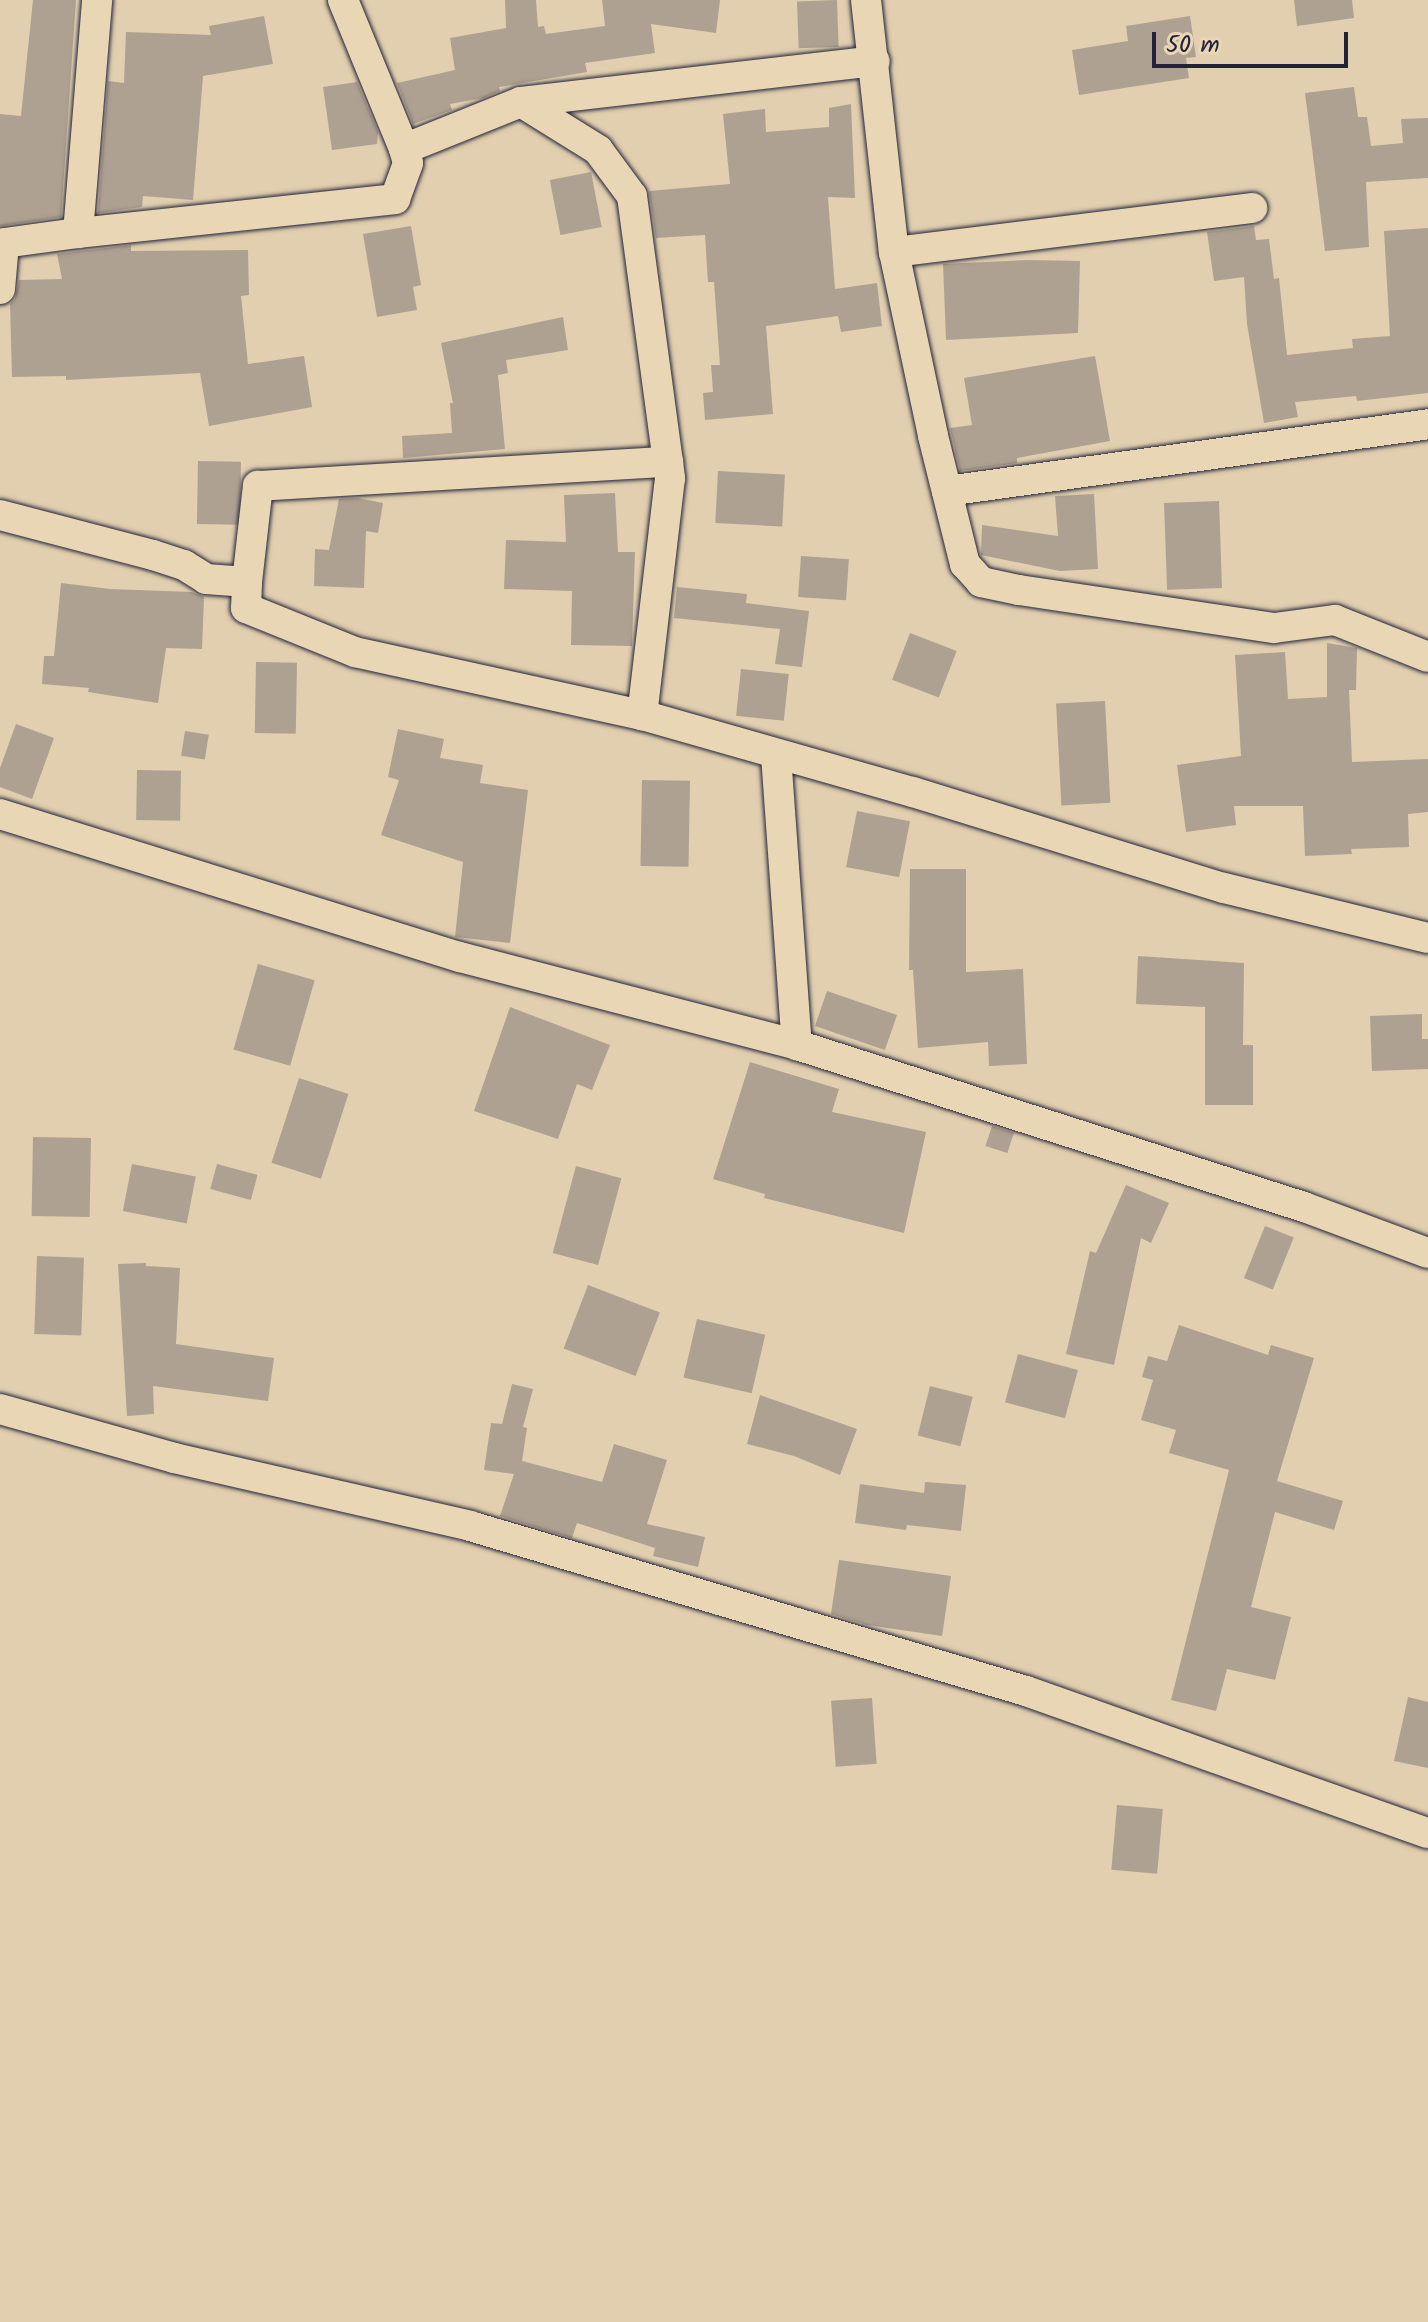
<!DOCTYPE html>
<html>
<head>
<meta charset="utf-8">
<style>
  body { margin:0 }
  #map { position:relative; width:1428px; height:2322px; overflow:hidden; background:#e1cfaf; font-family:Kalam,sans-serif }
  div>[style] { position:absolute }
  .building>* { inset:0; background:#afa191; transform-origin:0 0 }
  .roads { filter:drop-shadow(0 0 2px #22223b) drop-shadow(0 0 2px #22223b) }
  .minor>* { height:30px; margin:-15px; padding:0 15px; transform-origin:15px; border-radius:15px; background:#e9d6b4 }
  span { translate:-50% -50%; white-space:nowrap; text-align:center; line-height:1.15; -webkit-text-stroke:6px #e9d6b4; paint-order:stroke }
  .scale { position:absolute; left:1152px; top:32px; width:196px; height:36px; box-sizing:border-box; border:4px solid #22223b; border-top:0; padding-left:10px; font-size:24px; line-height:28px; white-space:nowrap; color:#22223b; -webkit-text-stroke:6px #e9d6b4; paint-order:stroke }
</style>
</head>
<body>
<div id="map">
  <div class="building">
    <i style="clip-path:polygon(33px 0,76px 0,61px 217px,0 226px,0 114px,21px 116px)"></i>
    <i style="clip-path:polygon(505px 0,536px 0,538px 27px,544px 26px,546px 34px,605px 26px,602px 0,720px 0,716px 33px,651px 24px,655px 53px,585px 63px,587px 72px,499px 87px,500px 91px,483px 98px,450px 104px,452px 110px,413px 124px,397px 83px,455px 70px,450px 38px,506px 28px)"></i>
    <i style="left:837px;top:0;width:47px;height:40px;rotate:88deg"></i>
    <i style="clip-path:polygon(1294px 0,1352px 0,1354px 18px,1297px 26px)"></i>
    <i style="clip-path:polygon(264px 16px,273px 64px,203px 76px,193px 200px,143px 196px,142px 207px,98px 213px,108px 81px,124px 83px,126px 32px,211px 35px,209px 26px)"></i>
    <i style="clip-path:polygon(1190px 16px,1196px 57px,1186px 58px,1189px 78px,1079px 95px,1072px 50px,1128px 41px,1126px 26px)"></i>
    <i style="clip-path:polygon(357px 82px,378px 132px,377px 144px,332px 150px,323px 87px)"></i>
    <i style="clip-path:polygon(1354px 87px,1358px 117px,1367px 117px,1371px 146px,1403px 143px,1401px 119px,1428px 118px,1428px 178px,1366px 182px,1369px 247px,1325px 251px,1305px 93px)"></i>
    <i style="clip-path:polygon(851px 104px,855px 198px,828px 197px,835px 289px,877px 283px,882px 326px,841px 332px,838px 316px,766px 326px,773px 414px,705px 420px,703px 393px,713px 392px,711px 365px,720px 365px,714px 282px,708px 282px,705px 235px,656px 238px,649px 191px,730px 184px,723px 114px,765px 109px,766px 132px,829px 127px,829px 108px)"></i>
    <i style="left:591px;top:172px;width:56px;height:42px;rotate:79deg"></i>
    <i style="clip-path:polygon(411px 226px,421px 285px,413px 287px,417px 310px,377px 317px,363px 234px)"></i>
    <i style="clip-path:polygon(1254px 226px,1256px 240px,1269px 239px,1274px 279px,1279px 278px,1287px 355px,1353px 348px,1352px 339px,1390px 336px,1384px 231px,1428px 228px,1428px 393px,1357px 401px,1356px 396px,1295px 402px,1298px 417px,1264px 423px,1247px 324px,1244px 277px,1214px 281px,1207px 232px)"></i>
    <i style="clip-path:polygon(131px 245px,131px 251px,248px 250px,249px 295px,241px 296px,248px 364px,304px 356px,312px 407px,209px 426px,200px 373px,66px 380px,66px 376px,12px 377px,10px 304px,15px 299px,19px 280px,62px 279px,57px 254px)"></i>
    <i style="clip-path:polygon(1027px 260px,1080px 261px,1078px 333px,946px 340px,943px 264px)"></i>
    <i style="clip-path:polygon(563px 317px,568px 350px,506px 360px,508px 373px,498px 375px,505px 449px,403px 458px,402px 436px,452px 433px,450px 403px,453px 403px,441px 343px)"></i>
    <i style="clip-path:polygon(1095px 356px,1110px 441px,1017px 458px,1017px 463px,960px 471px,950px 428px,972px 425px,964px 378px)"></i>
    <i style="left:198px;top:461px;width:43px;height:63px;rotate:1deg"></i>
    <i style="left:718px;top:471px;width:67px;height:52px;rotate:3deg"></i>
    <i style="clip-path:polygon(615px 493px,618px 552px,635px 552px,632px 646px,571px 645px,572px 591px,504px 589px,506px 540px,566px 542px,564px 495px)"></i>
    <i style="clip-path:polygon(1094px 494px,1098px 569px,1060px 571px,981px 555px,982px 525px,1058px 536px,1055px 496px)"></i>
    <i style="clip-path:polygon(358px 498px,383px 503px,378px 533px,366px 531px,364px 588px,314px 586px,315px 549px,329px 550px,339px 499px)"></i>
    <i style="left:1219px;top:501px;width:87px;height:55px;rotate:88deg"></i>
    <i style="left:801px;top:556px;width:48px;height:41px;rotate:4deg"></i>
    <i style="clip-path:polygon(61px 583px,110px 589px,192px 592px,204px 597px,202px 649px,166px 648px,158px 703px,88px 692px,89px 688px,42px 684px,44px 656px,54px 656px)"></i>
    <i style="clip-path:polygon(677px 587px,747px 594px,746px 603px,809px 611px,802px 667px,775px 664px,780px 629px,674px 618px)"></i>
    <i style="left:910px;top:633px;width:50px;height:50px;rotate:21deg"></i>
    <i style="clip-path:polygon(1327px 643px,1357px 648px,1356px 690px,1349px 690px,1352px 762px,1428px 759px,1428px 812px,1408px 814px,1409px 847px,1351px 849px,1352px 854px,1305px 856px,1303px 806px,1234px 806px,1236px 825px,1186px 832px,1177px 765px,1241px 756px,1235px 655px,1285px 652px,1288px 699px,1327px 697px)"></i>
    <i style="left:256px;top:662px;width:41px;height:71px;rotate:1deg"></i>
    <i style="left:741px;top:669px;width:48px;height:47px;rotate:6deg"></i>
    <i style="left:1105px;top:701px;width:102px;height:49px;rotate:87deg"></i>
    <i style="clip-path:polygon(16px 724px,54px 738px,32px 799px,0 787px,0 768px)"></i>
    <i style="clip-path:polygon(398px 729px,444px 739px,440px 758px,483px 765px,480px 783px,528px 790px,510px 943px,455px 937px,463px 862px,381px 835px,399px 780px,388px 777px)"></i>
    <i style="left:185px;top:731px;width:24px;height:25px;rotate:9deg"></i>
    <i style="left:137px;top:770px;width:44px;height:50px;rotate:1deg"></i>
    <i style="left:642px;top:780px;width:48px;height:86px;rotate:1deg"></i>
    <i style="left:857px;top:811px;width:54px;height:57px;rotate:11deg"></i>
    <i style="clip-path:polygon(910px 869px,966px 869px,966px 972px,1023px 969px,1027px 1064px,989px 1066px,988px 1042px,918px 1048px,913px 970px,909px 970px)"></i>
    <i style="clip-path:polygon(1138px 956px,1244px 963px,1243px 1045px,1253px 1045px,1253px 1105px,1205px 1105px,1205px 1007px,1136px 1004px)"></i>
    <i style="left:258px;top:964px;width:59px;height:89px;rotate:16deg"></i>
    <i style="left:827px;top:991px;width:74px;height:37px;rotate:19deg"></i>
    <i style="clip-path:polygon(510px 1007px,610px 1045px,592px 1090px,577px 1084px,558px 1139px,474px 1111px)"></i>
    <i style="clip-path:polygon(1422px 1014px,1422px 1039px,1428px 1039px,1428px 1069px,1372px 1071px,1370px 1016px)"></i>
    <i style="clip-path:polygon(750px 1062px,839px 1089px,832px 1112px,926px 1132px,904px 1233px,764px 1198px,765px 1194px,713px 1179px)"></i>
    <i style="left:299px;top:1078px;width:52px;height:89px;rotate:18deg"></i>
    <i style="left:992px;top:1126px;width:23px;height:21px;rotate:18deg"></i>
    <i style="left:33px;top:1137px;width:58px;height:79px;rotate:1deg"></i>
    <i style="left:132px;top:1164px;width:65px;height:48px;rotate:11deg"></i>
    <i style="left:217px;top:1164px;width:42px;height:26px;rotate:15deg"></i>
    <i style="left:576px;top:1166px;width:47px;height:90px;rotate:15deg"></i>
    <i style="clip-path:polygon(1126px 1185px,1169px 1203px,1151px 1243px,1141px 1238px,1114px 1365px,1066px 1354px,1090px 1251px,1096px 1253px)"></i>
    <i style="left:1265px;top:1226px;width:31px;height:56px;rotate:22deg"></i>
    <i style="left:37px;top:1256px;width:47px;height:78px;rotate:2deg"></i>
    <i style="clip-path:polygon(146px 1263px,146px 1266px,180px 1268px,176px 1344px,274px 1358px,268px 1401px,153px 1386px,154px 1414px,127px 1416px,118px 1264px)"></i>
    <i style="left:588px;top:1285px;width:77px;height:68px;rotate:21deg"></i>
    <i style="left:697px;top:1319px;width:70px;height:60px;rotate:13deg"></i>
    <i style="clip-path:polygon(1179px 1325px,1268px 1355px,1271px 1345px,1314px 1358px,1277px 1481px,1343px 1501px,1334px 1530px,1275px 1512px,1251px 1607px,1291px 1617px,1275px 1680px,1227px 1669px,1216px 1711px,1171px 1700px,1229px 1470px,1169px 1453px,1176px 1430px,1141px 1420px,1153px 1380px,1142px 1377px,1148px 1356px,1167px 1361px)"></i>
    <i style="left:1018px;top:1354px;width:62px;height:50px;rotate:15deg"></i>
    <i style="clip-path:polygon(512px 1384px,533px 1389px,523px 1427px,527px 1428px,522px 1461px,602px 1482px,614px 1444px,667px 1460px,647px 1524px,705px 1537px,698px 1567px,653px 1556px,655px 1548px,577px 1523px,572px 1538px,500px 1516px,514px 1474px,484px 1470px,491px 1423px,502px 1424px)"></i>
    <i style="left:930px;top:1386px;width:44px;height:51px;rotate:14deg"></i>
    <i style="clip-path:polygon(760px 1395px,857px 1429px,840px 1475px,794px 1456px,747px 1444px)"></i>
    <i style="clip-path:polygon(925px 1482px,966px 1485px,961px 1531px,907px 1525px,906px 1530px,855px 1523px,860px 1484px,924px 1493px)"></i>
    <i style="clip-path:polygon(839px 1560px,951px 1576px,942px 1636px,867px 1625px,831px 1614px)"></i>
    <i style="clip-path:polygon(1408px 1697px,1428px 1702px,1428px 1768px,1394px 1761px)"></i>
    <i style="left:872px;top:1698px;width:66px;height:41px;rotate:86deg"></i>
    <i style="left:1117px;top:1805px;width:46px;height:65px;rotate:5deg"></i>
  </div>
  <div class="roads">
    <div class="minor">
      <i style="left:343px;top:0;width:161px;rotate:67.7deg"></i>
      <i style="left:404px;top:149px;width:126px;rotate:-21.9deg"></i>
      <i style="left:521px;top:102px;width:356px;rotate:-6.6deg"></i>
      <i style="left:866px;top:0;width:254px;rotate:83.7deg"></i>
      <i style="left:894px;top:252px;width:188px;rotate:78deg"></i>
      <i style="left:933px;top:436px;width:132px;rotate:76deg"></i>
      <i style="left:965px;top:564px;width:24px;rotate:48deg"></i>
      <i style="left:981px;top:582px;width:39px;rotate:12deg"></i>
      <i style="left:1019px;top:590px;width:258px;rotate:8.5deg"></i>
      <i style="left:1274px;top:628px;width:62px;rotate:-7.5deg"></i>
      <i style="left:1335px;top:620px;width:100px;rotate:21.7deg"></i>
      <i style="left:521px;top:102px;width:91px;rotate:31.9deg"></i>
      <i style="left:598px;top:150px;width:57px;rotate:53.5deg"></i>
      <i style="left:632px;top:196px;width:285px;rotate:82.3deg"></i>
      <i style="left:670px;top:478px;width:239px;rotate:96.7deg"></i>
      <i style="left:78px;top:233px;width:319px;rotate:-6.1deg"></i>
      <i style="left:395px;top:199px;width:38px;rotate:-70deg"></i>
      <i style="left:408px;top:163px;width:15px;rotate:-106deg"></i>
      <i style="left:894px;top:252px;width:361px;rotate:-7deg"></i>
      <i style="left:0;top:289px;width:46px;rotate:-85deg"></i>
      <i style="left:4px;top:243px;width:75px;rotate:-7.7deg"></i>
      <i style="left:78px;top:233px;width:234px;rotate:-85.3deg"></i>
      <i style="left:947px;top:491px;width:486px;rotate:-7.9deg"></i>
      <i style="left:0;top:515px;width:158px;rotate:14.7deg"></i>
      <i style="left:153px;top:555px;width:33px;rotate:18deg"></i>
      <i style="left:184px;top:565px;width:26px;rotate:32deg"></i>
      <i style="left:206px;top:579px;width:41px;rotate:4.2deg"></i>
      <i style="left:247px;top:582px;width:26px;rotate:92deg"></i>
      <i style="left:246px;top:608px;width:118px;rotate:22deg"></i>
      <i style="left:355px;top:652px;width:294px;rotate:12.4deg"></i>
      <i style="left:642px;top:715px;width:282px;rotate:15.9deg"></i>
      <i style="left:913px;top:792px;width:325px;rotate:17.2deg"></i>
      <i style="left:1224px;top:888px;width:210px;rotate:13.8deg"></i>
      <i style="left:247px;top:582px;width:97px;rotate:-83.5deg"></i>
      <i style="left:258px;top:486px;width:411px;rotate:-3.4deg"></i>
      <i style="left:776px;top:755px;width:291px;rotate:85.9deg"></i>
      <i style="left:0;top:814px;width:482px;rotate:17.3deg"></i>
      <i style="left:460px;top:957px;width:348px;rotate:14.6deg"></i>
      <i style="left:797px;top:1045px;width:532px;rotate:17.72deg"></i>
      <i style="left:1304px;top:1207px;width:132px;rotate:20.4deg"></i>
      <i style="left:0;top:1409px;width:181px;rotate:15.7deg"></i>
      <i style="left:174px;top:1458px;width:304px;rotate:12.9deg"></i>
      <i style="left:470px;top:1526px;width:580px;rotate:16.53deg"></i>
      <i style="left:1026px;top:1691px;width:426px;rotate:19.5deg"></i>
    </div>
  </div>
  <div class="scale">50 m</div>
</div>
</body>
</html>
